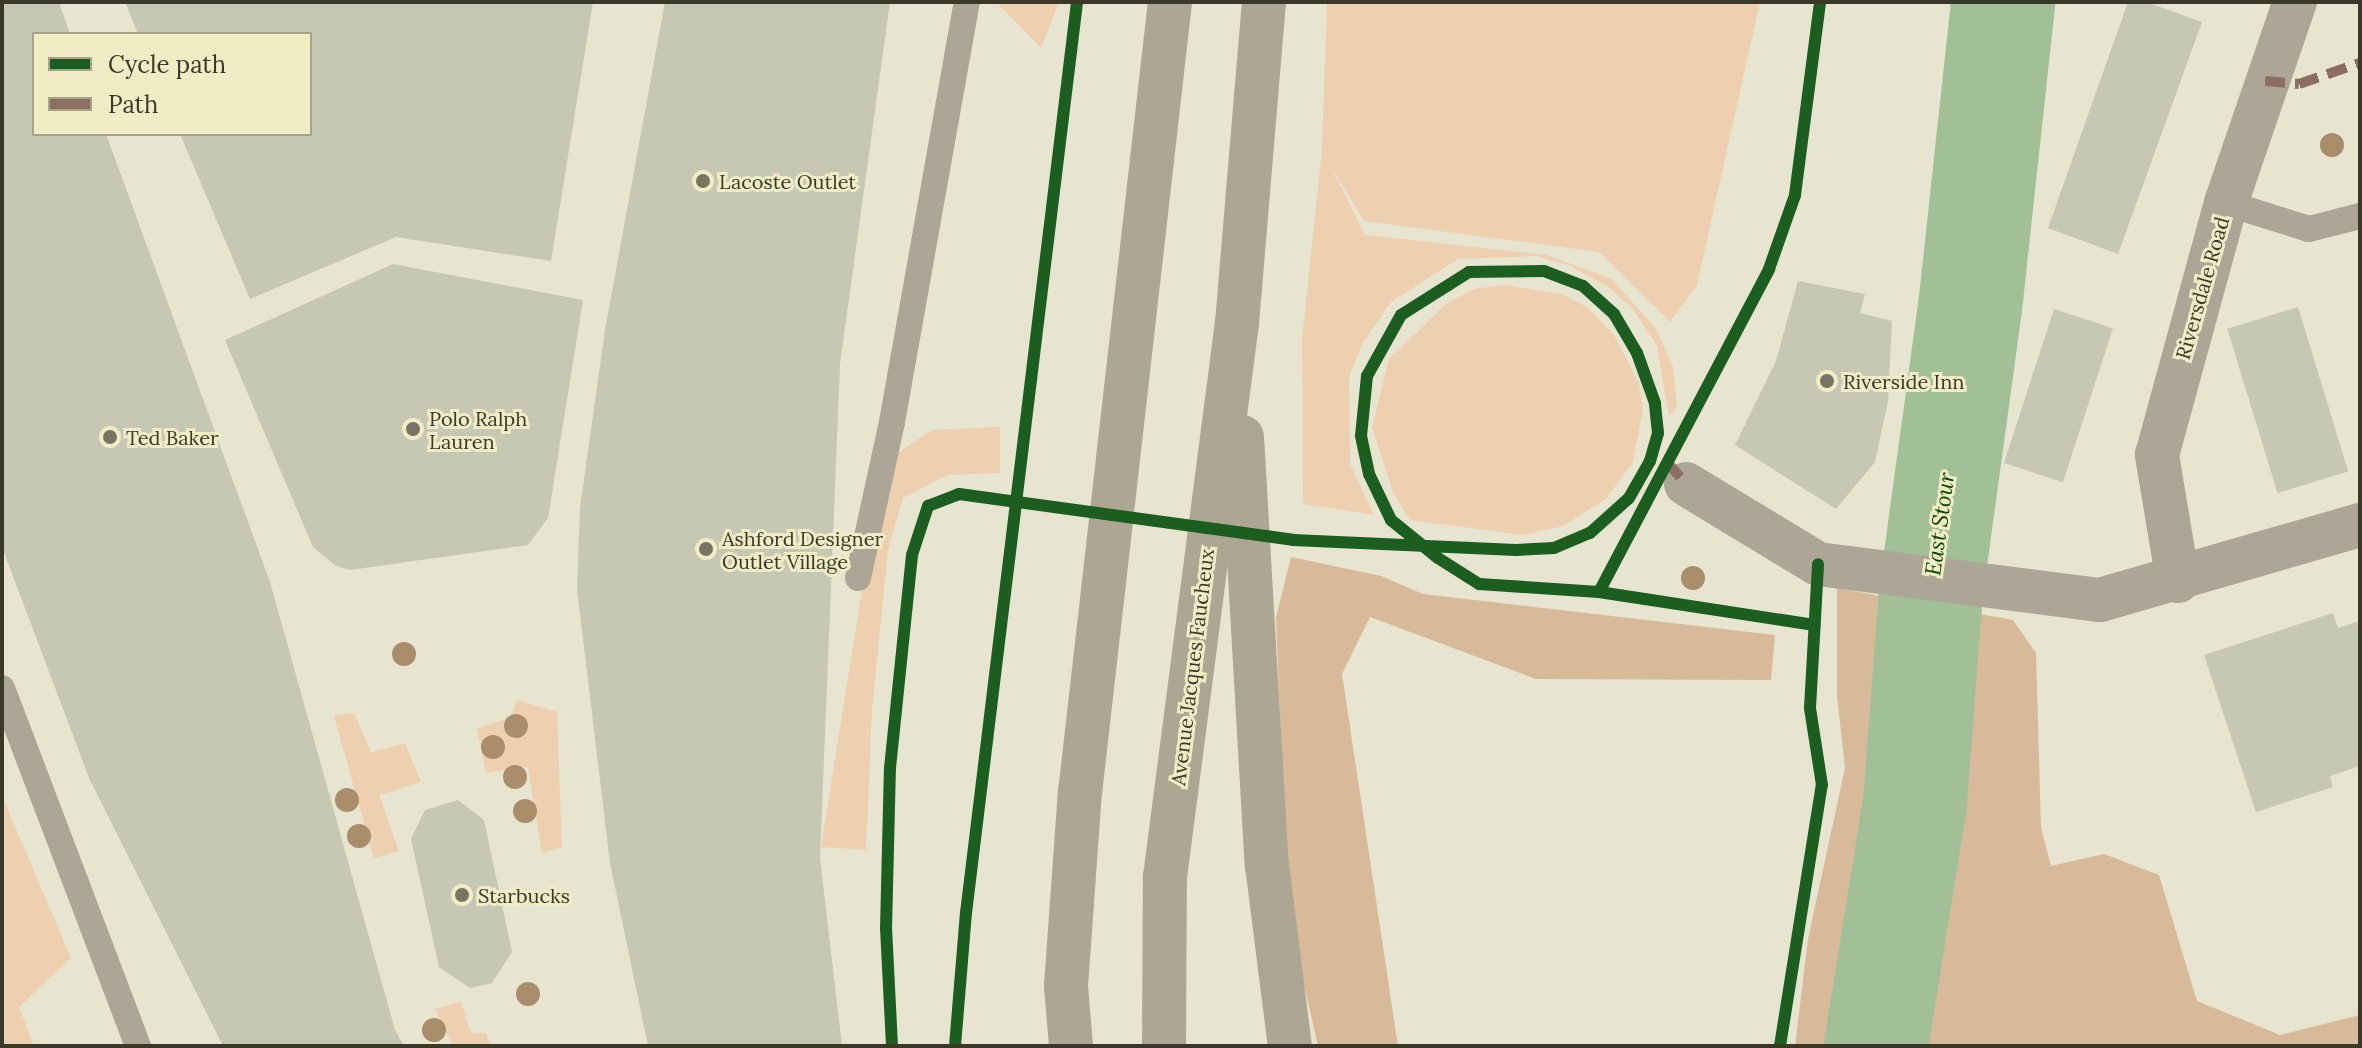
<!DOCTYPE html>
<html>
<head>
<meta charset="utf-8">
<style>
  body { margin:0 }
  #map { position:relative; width:2362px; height:1048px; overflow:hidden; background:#e7e4d0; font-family:Lora,serif }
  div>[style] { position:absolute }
  .green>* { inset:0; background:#eed0b0 }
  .forest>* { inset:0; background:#d8ba9b }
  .river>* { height:104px; margin:-52px; padding:0 52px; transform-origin:52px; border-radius:52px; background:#a2c098 }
  .building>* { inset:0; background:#c6c8b3; transform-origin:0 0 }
  .lane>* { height:26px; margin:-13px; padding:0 13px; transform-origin:13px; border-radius:13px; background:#ada595 }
  .street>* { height:44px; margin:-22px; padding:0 22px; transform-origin:22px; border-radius:22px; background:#ada595 }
  .primary>* { height:44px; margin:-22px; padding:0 22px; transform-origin:22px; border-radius:22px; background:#ada693 }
  .quiet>* { height:10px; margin-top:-5px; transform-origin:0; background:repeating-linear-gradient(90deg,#8d6e63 0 20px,transparent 0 30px) }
  .cycleway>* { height:12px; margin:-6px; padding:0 6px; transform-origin:6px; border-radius:6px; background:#1b5e20 }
  .trees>* { width:24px; height:24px; margin:-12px; border-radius:50%; background:#aa8e6b }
  .dots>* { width:22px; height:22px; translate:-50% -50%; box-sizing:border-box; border:4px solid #f1ecc6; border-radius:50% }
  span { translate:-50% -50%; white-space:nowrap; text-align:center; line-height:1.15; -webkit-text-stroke:6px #f1ecc6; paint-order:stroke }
  .poi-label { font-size:20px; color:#3a3829 }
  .left { translate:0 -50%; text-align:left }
  .street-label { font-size:20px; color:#3a3829 }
  .water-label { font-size:22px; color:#074703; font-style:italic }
  .frame { position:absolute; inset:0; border:4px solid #3a3829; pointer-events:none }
  .legend { position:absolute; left:32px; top:32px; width:280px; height:104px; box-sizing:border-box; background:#f1ecc6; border:2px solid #a8a487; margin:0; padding:10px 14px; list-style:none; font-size:24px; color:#3a3829 }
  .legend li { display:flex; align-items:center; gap:16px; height:40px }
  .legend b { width:40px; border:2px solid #a8a487 }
</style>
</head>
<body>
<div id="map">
  <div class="green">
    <i style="clip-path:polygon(996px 2px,1059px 2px,1041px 48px)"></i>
    <i style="clip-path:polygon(1327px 2px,1760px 2px,1697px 285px,1670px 322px,1599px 252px,1364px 221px,1330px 165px,1365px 235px,1547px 255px,1612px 279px,1656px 329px,1673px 367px,1677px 407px,1669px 416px,1657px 346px,1632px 308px,1607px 286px,1568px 265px,1536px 256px,1458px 259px,1391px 302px,1362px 344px,1349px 377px,1350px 464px,1374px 515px,1303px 504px,1302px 340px,1322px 149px)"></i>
    <i style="clip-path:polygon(1504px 285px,1562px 294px,1587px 307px,1614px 335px,1639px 384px,1643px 409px,1633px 462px,1606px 499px,1563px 526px,1523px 535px,1410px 520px,1393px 493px,1372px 427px,1389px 359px,1446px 304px,1474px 289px)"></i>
    <i style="clip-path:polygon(1000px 427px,1000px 473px,947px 475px,903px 498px,888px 550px,872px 710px,866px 850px,821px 847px,879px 483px,898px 453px,932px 430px)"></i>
    <i style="clip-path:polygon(517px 700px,557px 712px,562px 847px,542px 853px,528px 767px,486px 773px,477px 728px,510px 718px)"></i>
    <i style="clip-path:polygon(354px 713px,371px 752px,405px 743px,421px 782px,379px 795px,399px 851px,374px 858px,334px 716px)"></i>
    <i style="clip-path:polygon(2px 796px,71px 958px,19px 1007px,34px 1046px,2px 1046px)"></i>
    <i style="clip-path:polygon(461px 1002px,471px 1033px,486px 1033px,491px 1046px,453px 1046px,435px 1009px)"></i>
  </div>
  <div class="forest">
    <i style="clip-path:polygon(1291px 557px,1381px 576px,1423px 594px,1775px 635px,1771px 680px,1536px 679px,1370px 617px,1342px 674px,1398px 1046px,1318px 1046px,1288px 915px,1276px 617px)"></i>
    <i style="clip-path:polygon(1837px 588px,2013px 620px,2036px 653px,2041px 827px,2051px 866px,2104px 854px,2159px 875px,2197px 1001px,2280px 1035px,2360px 1015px,2360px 1046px,1795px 1046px,1808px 939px,1845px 768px,1837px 696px)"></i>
  </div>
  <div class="river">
    <i style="left:1876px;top:1046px;width:246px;rotate:-80.9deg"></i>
    <i style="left:1915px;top:803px;width:212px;rotate:-85.7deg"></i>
    <i style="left:1931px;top:592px;width:287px;rotate:-82.2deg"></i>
    <i style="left:1970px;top:308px;width:308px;rotate:-83.8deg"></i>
  </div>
  <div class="building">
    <i style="clip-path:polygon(2px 2px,59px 2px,70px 34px,34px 34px,34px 134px,106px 134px,270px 582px,395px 1030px,404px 1046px,223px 1046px,89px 778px,2px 547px)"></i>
    <i style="clip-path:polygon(125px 2px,593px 2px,551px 261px,396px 237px,250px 299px,180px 134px,310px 134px,310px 34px,138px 34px)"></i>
    <i style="clip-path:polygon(665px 2px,890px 2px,840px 364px,820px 858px,842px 1046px,648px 1046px,610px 863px,577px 589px,580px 508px,605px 330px)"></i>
    <i style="clip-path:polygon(2128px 2px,2146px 2px,2202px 22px,2118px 254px,2048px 228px)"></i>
    <i style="clip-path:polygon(393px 264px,583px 300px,548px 518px,528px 545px,350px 570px,336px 566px,313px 547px,225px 340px)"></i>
    <i style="clip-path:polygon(1798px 281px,1865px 294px,1860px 313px,1892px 321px,1888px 401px,1875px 462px,1836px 509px,1735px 445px,1776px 361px)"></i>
    <i style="left:2298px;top:307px;width:172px;height:74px;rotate:73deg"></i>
    <i style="left:2054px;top:309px;width:62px;height:162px;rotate:18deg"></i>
    <i style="clip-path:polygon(2333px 613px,2338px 628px,2360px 621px,2360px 766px,2330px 776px,2333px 787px,2256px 812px,2204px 655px)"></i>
    <i style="clip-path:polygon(458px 800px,484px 820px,512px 952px,492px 983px,470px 988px,439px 967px,411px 839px,425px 810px)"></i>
  </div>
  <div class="lane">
    <i style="left:2226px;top:203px;width:87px;rotate:17.4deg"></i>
    <i style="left:2309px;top:229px;width:53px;rotate:-14.3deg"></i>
    <i style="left:858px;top:578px;width:160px;rotate:-77.7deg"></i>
    <i style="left:892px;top:422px;width:427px;rotate:-79.9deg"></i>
    <i style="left:2px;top:688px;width:383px;rotate:69.2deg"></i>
  </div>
  <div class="street">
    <i style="left:1686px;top:484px;width:154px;rotate:31.2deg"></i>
    <i style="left:1818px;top:564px;width:284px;rotate:7.3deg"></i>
    <i style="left:2100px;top:600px;width:271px;rotate:-16.1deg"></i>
    <i style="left:2178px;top:581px;width:128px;rotate:-99.5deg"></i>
    <i style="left:2157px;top:455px;width:261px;rotate:-74.7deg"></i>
    <i style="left:2226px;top:203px;width:213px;rotate:-71.1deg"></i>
  </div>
  <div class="primary">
    <i style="left:1242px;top:437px;width:429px;rotate:86.7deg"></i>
    <i style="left:1267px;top:865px;width:182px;rotate:82.8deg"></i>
    <i style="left:1071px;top:1046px;width:60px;rotate:-94.8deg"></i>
    <i style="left:1066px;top:986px;width:194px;rotate:-85.9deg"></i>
    <i style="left:1080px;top:793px;width:796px;rotate:-83.51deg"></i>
    <i style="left:1164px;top:1046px;width:169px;rotate:-89.7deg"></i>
    <i style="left:1165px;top:877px;width:559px;rotate:-82.6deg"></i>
    <i style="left:1237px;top:323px;width:322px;rotate:-85.2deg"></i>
  </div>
  <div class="quiet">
    <i style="left:2265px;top:81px;width:34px;rotate:5deg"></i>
    <i style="left:2299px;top:84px;width:65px;rotate:-19deg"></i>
    <i style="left:1667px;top:462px;width:29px;rotate:49deg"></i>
  </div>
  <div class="cycleway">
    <i style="left:1599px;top:592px;width:365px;rotate:-62.2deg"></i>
    <i style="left:1769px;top:269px;width:78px;rotate:-70.6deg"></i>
    <i style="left:1795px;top:195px;width:195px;rotate:-82.6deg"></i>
    <i style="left:892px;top:1046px;width:117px;rotate:-92.9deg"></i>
    <i style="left:886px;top:929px;width:161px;rotate:-88.6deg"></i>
    <i style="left:890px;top:768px;width:214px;rotate:-84.1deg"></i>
    <i style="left:912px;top:555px;width:52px;rotate:-71.9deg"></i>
    <i style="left:928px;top:506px;width:33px;rotate:-21deg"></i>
    <i style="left:959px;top:494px;width:337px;rotate:7.8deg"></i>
    <i style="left:1293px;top:540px;width:223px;rotate:2.6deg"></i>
    <i style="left:1516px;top:550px;width:38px;rotate:-3deg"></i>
    <i style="left:1554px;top:548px;width:39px;rotate:-23deg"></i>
    <i style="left:1590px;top:533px;width:52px;rotate:-41.9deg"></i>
    <i style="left:1629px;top:498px;width:43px;rotate:-60.4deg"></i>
    <i style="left:1650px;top:461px;width:29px;rotate:-74deg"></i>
    <i style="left:1658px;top:433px;width:30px;rotate:-96deg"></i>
    <i style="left:1655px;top:403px;width:53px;rotate:-109.8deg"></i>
    <i style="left:1637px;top:353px;width:45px;rotate:-120.5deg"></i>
    <i style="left:1614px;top:314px;width:42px;rotate:-137.9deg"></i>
    <i style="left:1583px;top:286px;width:42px;rotate:-159deg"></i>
    <i style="left:1544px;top:271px;width:75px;rotate:179.2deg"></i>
    <i style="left:1469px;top:272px;width:80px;rotate:147.7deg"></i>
    <i style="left:1401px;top:315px;width:70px;rotate:119.1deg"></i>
    <i style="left:1367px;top:376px;width:60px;rotate:95.7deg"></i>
    <i style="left:1361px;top:436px;width:39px;rotate:78deg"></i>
    <i style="left:1369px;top:474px;width:51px;rotate:64.4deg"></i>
    <i style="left:1391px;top:520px;width:60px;rotate:39deg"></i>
    <i style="left:1438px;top:558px;width:49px;rotate:32.4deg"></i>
    <i style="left:1479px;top:584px;width:120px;rotate:3.8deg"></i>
    <i style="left:1599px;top:592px;width:218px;rotate:8.7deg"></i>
    <i style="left:955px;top:1046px;width:133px;rotate:-85.3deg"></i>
    <i style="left:966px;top:913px;width:918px;rotate:-83.05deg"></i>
    <i style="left:1780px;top:1046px;width:264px;rotate:-80.9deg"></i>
    <i style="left:1822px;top:785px;width:78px;rotate:-98.9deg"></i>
    <i style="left:1810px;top:708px;width:144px;rotate:-86.8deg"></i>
  </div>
  <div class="trees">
    <i style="left:2332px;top:145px"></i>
    <i style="left:1693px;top:578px"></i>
    <i style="left:404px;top:654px"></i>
    <i style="left:516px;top:726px"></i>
    <i style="left:493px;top:747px"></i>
    <i style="left:515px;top:777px"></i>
    <i style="left:347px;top:800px"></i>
    <i style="left:525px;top:811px"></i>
    <i style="left:359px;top:836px"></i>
    <i style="left:528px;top:994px"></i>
    <i style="left:434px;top:1030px"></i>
  </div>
  <div class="dots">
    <i style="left:703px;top:181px;background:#777463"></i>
    <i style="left:1827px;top:381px;background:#777463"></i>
    <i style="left:413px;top:429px;background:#777463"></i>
    <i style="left:110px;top:437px;background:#777463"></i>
    <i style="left:706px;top:549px;background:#777463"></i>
    <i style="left:462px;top:895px;background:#777463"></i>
  </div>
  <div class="poi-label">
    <span class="left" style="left:719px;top:181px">Lacoste Outlet</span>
    <span class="left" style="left:1843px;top:381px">Riverside Inn</span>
    <span class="left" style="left:429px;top:430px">Polo Ralph<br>Lauren</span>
    <span class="left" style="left:126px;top:437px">Ted Baker</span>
    <span class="left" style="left:722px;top:550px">Ashford Designer<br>Outlet Village</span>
    <span class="left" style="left:478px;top:895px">Starbucks</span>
  </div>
  <div class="street-label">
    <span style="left:2202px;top:288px;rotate:-74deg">Riversdale Road</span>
    <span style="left:1192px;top:667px;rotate:-83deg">Avenue Jacques Faucheux</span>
  </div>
  <div class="water-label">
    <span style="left:1940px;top:524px;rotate:-82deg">East Stour</span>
  </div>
  <div class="frame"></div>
  <ul class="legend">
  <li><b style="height:10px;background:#1b5e20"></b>Cycle path</li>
  <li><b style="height:10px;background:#8d6e63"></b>Path</li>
  </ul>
</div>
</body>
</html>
